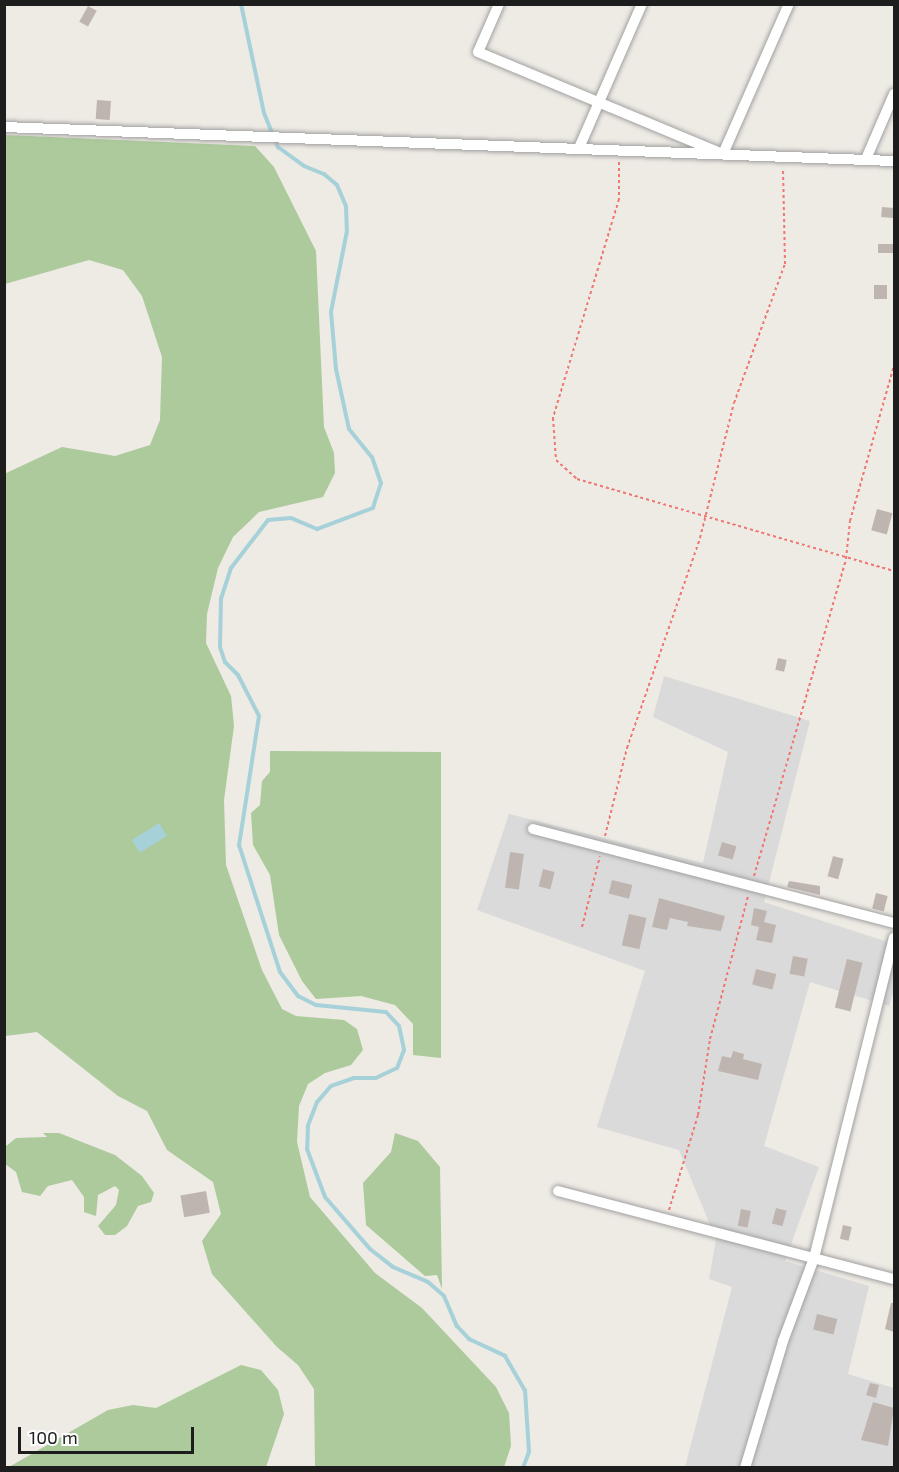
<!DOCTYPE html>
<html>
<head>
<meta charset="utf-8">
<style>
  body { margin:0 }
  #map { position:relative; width:899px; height:1472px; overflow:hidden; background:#eeeae4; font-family:"Exo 2",sans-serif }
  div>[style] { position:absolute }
  .residential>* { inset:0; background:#dbdada }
  .forest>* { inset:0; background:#acca9b }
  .water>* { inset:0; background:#a7d1d9; transform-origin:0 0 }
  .stream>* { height:4px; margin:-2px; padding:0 2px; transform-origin:2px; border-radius:2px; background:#a7d1d9 }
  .building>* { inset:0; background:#beb5b0; transform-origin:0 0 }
  .path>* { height:2px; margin-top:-1px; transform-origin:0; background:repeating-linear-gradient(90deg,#f07672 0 3px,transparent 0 6px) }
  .roads { filter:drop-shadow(0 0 2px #a1a1a1) drop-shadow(0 0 2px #a1a1a1) }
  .street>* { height:10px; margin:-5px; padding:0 5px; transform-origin:5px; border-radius:5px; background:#fff }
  span { translate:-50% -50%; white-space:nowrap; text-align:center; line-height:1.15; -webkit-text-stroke:6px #fff; paint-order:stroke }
  .frame { position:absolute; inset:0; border:6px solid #1d1d1d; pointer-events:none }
  .scale { position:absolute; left:18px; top:1427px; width:176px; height:27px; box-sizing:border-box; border:3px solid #1d1d1d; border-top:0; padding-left:8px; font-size:18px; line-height:21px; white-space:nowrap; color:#1d1d1d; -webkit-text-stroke:4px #fff; paint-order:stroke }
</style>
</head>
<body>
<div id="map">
  <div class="residential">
    <i style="clip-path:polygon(664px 676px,810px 721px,764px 902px,894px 944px,894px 989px,889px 1006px,810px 982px,764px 1146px,819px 1167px,785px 1261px,869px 1286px,848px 1374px,894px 1388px,894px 1467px,685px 1467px,732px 1287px,709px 1279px,716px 1239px,679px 1150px,597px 1127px,645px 971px,477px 910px,509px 814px,703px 863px,728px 752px,653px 717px)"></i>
  </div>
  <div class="forest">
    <i style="clip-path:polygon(5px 135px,255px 146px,274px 167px,316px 251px,324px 427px,334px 453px,335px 473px,323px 497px,259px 512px,233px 537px,218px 568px,207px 614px,206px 643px,231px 696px,234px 726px,224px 800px,226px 865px,262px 970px,282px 1009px,296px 1016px,344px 1020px,357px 1029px,363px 1050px,351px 1065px,325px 1073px,308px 1084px,299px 1106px,297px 1142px,310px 1197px,375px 1273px,422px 1308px,496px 1387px,509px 1413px,511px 1446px,504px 1467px,315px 1467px,314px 1389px,298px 1365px,277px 1347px,212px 1274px,202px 1241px,221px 1214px,213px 1182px,167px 1150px,147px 1111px,118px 1096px,37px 1032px,5px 1036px,4px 474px,62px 447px,115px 456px,150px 445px,160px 420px,162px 357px,142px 296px,123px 270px,89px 260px,5px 284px)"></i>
    <i style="clip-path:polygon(270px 751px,441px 752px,441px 1058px,413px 1055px,413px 1024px,395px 1005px,361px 996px,316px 999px,302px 981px,279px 935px,270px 875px,253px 845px,251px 813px,260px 805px,262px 781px,270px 772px)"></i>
    <i style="clip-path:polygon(43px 1133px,59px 1133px,115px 1155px,142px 1176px,154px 1193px,151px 1202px,138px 1206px,127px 1226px,115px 1235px,105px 1235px,98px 1226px,116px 1205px,119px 1190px,115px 1186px,98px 1195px,96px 1216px,84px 1212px,84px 1197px,72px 1180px,48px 1186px,40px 1196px,22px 1192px,16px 1172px,5px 1164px,5px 1147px,16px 1138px,47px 1137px)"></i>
    <i style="clip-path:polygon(395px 1133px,418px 1141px,440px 1167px,442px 1289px,437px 1275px,425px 1276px,366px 1225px,363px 1183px,391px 1152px)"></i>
    <i style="clip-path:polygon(241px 1365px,261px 1370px,278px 1390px,284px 1414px,266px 1467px,9px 1467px,108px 1410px,133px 1405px,156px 1408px)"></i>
  </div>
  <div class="water">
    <i style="left:159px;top:823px;width:15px;height:32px;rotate:58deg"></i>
  </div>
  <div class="stream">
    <i style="left:241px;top:4px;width:111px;rotate:78.1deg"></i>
    <i style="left:264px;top:113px;width:37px;rotate:68deg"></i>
    <i style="left:278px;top:147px;width:32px;rotate:36deg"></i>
    <i style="left:304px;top:166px;width:22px;rotate:22deg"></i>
    <i style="left:324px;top:174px;width:17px;rotate:40deg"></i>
    <i style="left:337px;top:185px;width:23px;rotate:67deg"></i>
    <i style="left:346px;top:206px;width:25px;rotate:88deg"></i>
    <i style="left:347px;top:231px;width:83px;rotate:101.2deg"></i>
    <i style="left:331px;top:312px;width:57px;rotate:85deg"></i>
    <i style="left:336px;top:369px;width:61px;rotate:77.8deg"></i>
    <i style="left:349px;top:429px;width:36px;rotate:51deg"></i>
    <i style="left:372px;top:457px;width:28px;rotate:71deg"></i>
    <i style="left:381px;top:483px;width:26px;rotate:108deg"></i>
    <i style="left:373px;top:508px;width:60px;rotate:159.4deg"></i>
    <i style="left:317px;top:529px;width:28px;rotate:-157deg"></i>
    <i style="left:291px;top:518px;width:23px;rotate:175deg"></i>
    <i style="left:268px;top:520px;width:61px;rotate:127.6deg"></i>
    <i style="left:231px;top:568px;width:32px;rotate:108deg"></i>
    <i style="left:221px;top:598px;width:49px;rotate:91.2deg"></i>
    <i style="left:220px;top:647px;width:16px;rotate:72deg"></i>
    <i style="left:225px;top:662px;width:18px;rotate:45deg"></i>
    <i style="left:238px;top:675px;width:46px;rotate:62.9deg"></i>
    <i style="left:259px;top:716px;width:131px;rotate:98.8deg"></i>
    <i style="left:239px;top:845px;width:133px;rotate:72.1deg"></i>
    <i style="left:280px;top:972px;width:30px;rotate:53deg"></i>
    <i style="left:298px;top:996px;width:20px;rotate:27deg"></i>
    <i style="left:316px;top:1005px;width:70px;rotate:5.7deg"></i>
    <i style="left:386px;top:1012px;width:19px;rotate:47deg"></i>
    <i style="left:399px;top:1026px;width:25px;rotate:78deg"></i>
    <i style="left:404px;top:1050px;width:19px;rotate:111deg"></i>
    <i style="left:397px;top:1068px;width:23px;rotate:155deg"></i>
    <i style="left:376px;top:1078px;width:22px;rotate:180deg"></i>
    <i style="left:354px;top:1078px;width:24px;rotate:161deg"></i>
    <i style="left:331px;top:1086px;width:21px;rotate:131deg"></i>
    <i style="left:317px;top:1102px;width:26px;rotate:111deg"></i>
    <i style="left:308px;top:1126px;width:23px;rotate:92deg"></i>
    <i style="left:307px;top:1149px;width:51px;rotate:69.4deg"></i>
    <i style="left:325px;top:1197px;width:69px;rotate:49.1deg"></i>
    <i style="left:370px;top:1249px;width:29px;rotate:38deg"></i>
    <i style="left:393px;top:1267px;width:38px;rotate:23deg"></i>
    <i style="left:428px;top:1282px;width:21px;rotate:41deg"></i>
    <i style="left:444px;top:1296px;width:33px;rotate:67deg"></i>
    <i style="left:457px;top:1326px;width:18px;rotate:47deg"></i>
    <i style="left:469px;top:1339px;width:40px;rotate:25deg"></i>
    <i style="left:505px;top:1356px;width:39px;rotate:60deg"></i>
    <i style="left:525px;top:1390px;width:62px;rotate:86.3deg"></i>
    <i style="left:529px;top:1452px;width:17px;rotate:111deg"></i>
  </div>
  <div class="building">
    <i style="left:88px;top:6px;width:10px;height:18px;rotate:29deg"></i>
    <i style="left:97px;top:100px;width:14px;height:19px;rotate:4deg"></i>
    <i style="left:882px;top:207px;width:12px;height:10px;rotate:5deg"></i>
    <i style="left:878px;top:244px;width:16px;height:9px"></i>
    <i style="left:874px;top:285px;width:13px;height:14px"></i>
    <i style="left:877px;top:509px;width:16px;height:22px;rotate:15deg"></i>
    <i style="left:778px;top:658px;width:9px;height:12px;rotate:13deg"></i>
    <i style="left:722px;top:842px;width:15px;height:14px;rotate:16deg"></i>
    <i style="left:510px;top:852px;width:14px;height:36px;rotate:8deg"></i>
    <i style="left:833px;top:856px;width:11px;height:21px;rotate:15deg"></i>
    <i style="left:543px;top:869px;width:12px;height:18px;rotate:14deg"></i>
    <i style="left:612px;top:880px;width:21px;height:14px;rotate:14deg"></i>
    <i style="clip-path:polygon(789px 881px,820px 886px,820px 895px,787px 887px)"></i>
    <i style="left:876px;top:893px;width:12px;height:16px;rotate:14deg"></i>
    <i style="clip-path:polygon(659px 898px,725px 916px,721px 931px,687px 926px,688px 922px,670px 918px,667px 930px,652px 927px)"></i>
    <i style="clip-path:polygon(754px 908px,767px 911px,764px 922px,776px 925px,772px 943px,756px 940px,759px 927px,751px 925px)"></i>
    <i style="left:629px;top:914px;width:18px;height:32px;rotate:13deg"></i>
    <i style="left:793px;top:956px;width:15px;height:18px;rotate:11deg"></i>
    <i style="left:847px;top:959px;width:16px;height:50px;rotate:14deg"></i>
    <i style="left:756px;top:969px;width:21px;height:16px;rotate:14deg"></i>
    <i style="clip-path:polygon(733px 1051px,744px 1054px,743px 1059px,762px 1064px,758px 1080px,718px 1071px,722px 1056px,731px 1058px)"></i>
    <i style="left:206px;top:1191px;width:22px;height:26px;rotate:80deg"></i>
    <i style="left:776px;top:1208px;width:11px;height:16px;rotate:15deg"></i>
    <i style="left:741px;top:1209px;width:10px;height:17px;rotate:11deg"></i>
    <i style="left:843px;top:1225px;width:9px;height:14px;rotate:13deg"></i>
    <i style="clip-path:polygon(891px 1303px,894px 1303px,894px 1332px,885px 1329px)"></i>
    <i style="left:817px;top:1314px;width:21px;height:16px;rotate:14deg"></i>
    <i style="clip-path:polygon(870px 1383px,879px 1385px,876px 1398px,866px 1395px)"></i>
    <i style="clip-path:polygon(873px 1402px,894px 1408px,888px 1446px,861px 1440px)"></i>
  </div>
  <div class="path">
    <i style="left:619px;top:162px;width:37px;rotate:90deg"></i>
    <i style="left:619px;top:199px;width:229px;rotate:106.8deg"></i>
    <i style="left:553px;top:418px;width:42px;rotate:85.9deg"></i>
    <i style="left:556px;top:460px;width:28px;rotate:42deg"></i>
    <i style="left:577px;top:479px;width:330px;rotate:16.2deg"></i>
    <i style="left:605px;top:836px;width:91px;rotate:-76deg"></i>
    <i style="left:627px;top:748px;width:222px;rotate:-70.8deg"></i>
    <i style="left:700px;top:538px;width:139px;rotate:-75.9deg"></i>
    <i style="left:734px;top:403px;width:148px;rotate:-69.9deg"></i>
    <i style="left:785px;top:264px;width:96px;rotate:-91.2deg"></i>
    <i style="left:754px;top:876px;width:330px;rotate:-73.8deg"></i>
    <i style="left:846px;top:559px;width:38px;rotate:-84deg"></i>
    <i style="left:850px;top:521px;width:162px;rotate:-74.2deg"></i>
    <i style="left:582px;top:927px;width:73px;rotate:-75.8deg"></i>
    <i style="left:669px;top:1210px;width:99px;rotate:-73deg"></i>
    <i style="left:698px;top:1115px;width:77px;rotate:-81deg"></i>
    <i style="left:710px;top:1039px;width:148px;rotate:-75.1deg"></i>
  </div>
  <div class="roads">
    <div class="street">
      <i style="left:499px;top:4px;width:52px;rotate:113.6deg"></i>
      <i style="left:478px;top:52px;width:265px;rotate:22.6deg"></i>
      <i style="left:723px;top:154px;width:164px;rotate:-66.3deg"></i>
      <i style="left:4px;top:127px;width:891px;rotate:2.19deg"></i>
      <i style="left:579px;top:148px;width:157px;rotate:-66.4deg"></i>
      <i style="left:866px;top:159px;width:71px;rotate:-66.7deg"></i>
      <i style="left:533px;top:829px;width:373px;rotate:14.6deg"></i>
      <i style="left:558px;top:1191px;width:347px;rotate:14.7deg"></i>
      <i style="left:745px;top:1468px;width:133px;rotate:-73.3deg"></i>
      <i style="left:783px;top:1341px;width:89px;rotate:-69.5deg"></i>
      <i style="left:814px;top:1258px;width:330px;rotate:-76deg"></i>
    </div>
  </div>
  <div class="frame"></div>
  <div class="scale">100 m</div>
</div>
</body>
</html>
